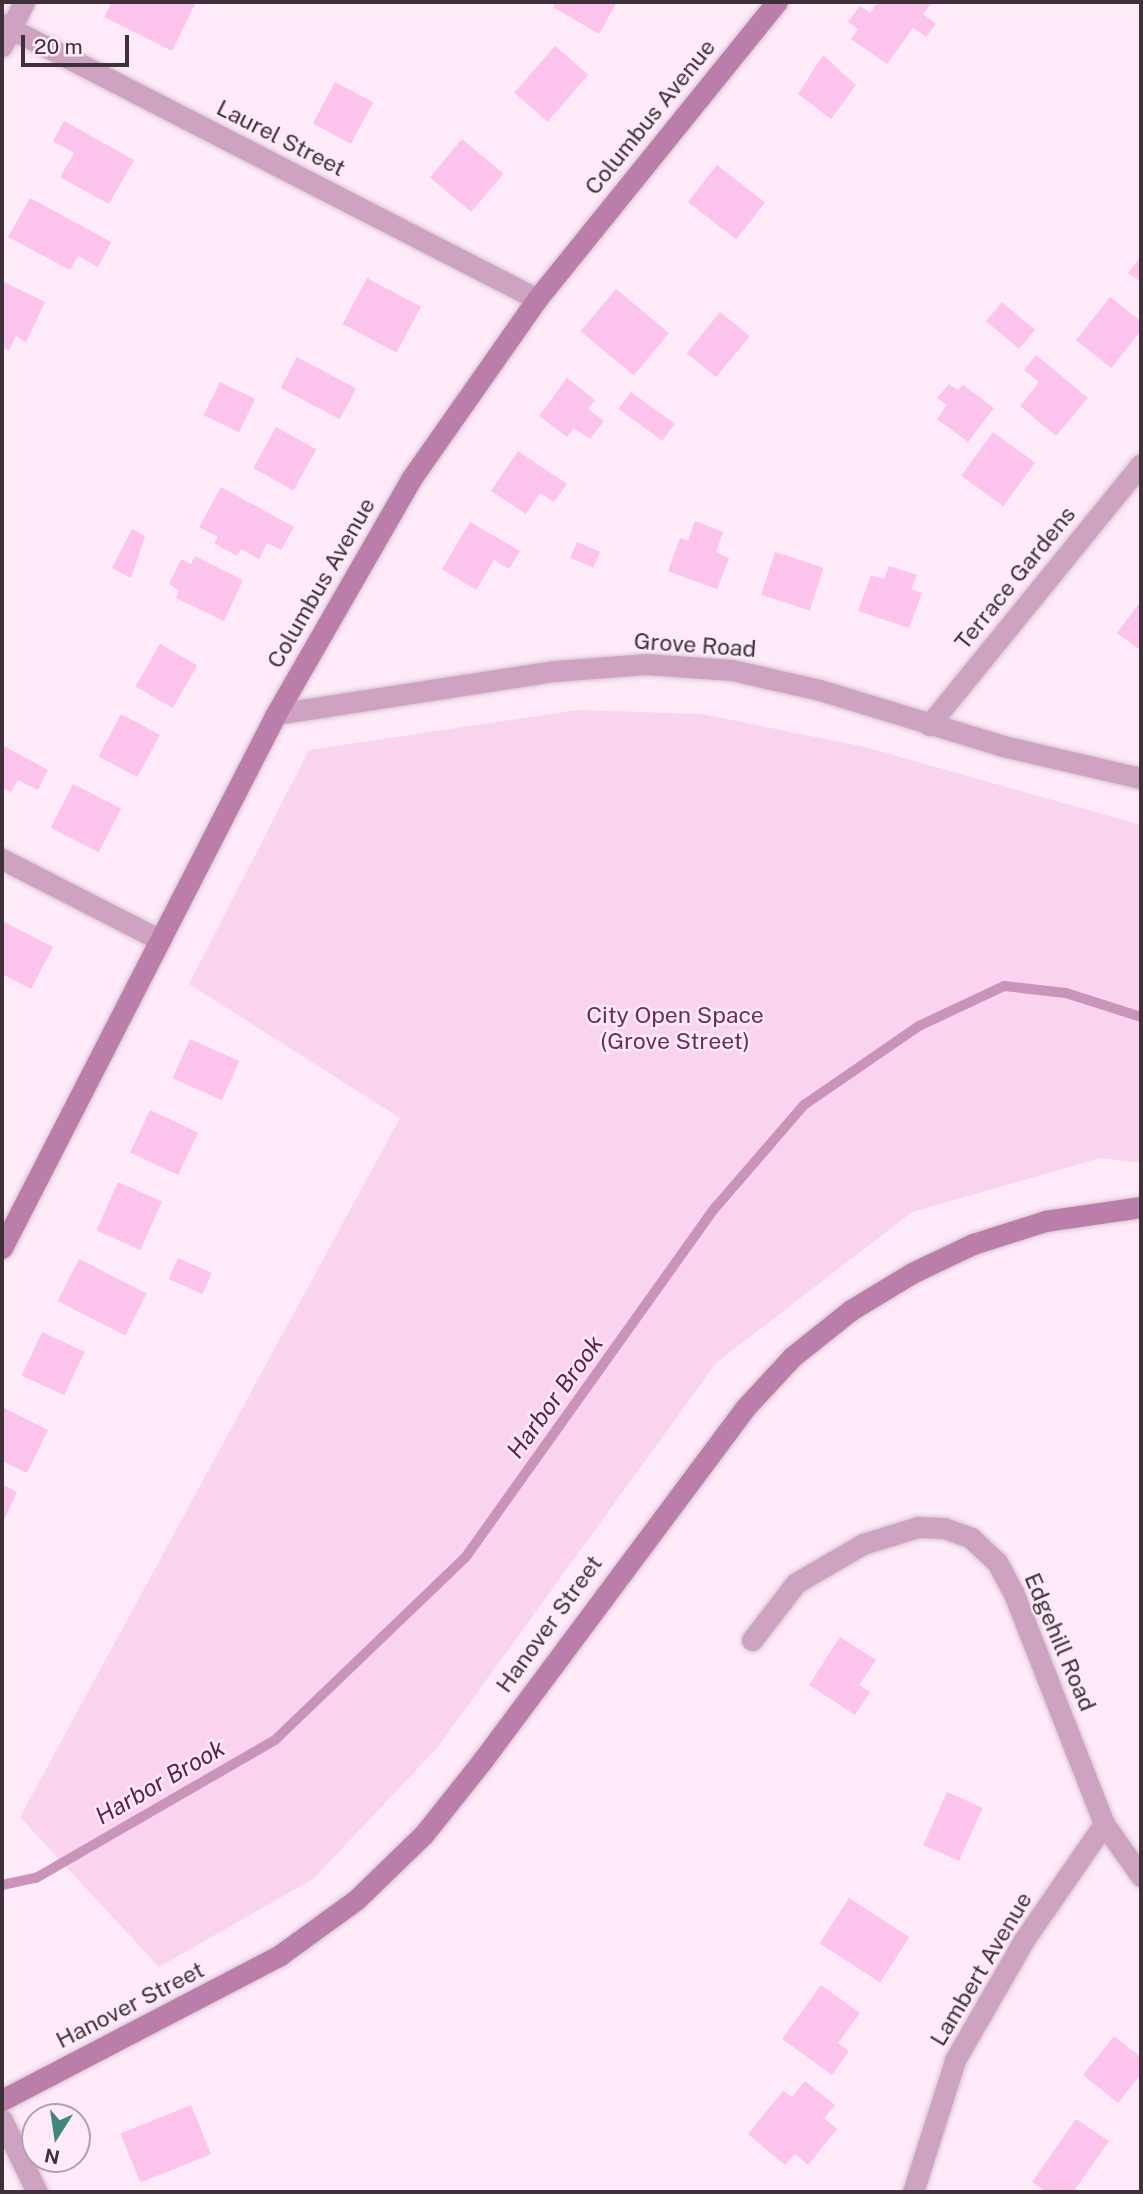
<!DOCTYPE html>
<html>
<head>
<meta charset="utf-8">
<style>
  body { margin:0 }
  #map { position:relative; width:1143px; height:2194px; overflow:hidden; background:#feeaf8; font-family:"Public Sans",sans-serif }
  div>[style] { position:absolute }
  .green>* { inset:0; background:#fad4ef }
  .stream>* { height:10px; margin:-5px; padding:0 5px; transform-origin:5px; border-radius:5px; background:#c993ba }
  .building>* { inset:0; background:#fcc3ec; transform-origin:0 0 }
  .roads { filter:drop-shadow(0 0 2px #d8c5d2) drop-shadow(0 0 2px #d8c5d2) }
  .street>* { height:21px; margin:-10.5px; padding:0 10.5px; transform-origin:10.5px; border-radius:10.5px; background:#cea3c2 }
  .secondary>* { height:21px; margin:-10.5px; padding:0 10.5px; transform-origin:10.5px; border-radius:10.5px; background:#bb7daa }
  span { translate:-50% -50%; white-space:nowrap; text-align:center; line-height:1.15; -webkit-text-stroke:5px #feeaf8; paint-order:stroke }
  .street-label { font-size:23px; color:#3e313a }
  .park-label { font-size:23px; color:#6c2b5e }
  .water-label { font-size:24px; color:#5d1d50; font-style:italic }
  .frame { position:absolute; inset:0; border:4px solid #3e313a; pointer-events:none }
  .north { position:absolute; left:21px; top:2103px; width:70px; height:70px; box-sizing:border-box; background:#feeaf8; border:2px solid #b1a0ac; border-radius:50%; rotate:192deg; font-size:19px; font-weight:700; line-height:28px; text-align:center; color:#3e313a }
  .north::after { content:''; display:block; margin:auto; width:24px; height:32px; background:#418780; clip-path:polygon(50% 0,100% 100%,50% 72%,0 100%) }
  .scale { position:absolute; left:21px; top:35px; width:108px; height:32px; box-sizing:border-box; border:4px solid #3e313a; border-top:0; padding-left:9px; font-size:21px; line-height:24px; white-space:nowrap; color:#3e313a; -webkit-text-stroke:5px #feeaf8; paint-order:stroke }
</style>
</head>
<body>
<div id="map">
  <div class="green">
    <i style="clip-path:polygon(578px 710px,702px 714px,865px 747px,1141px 825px,1141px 1163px,1100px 1158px,912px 1212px,716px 1363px,437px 1748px,313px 1879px,159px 1967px,20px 1817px,400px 1118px,189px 984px,309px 750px)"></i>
  </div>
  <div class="stream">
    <i style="left:2px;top:1885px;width:35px;rotate:-12deg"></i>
    <i style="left:36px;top:1878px;width:276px;rotate:-30deg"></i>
    <i style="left:275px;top:1740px;width:263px;rotate:-43.8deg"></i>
    <i style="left:465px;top:1558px;width:430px;rotate:-54.5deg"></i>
    <i style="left:715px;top:1208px;width:136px;rotate:-49.2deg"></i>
    <i style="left:804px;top:1105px;width:140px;rotate:-34.5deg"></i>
    <i style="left:919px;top:1026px;width:94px;rotate:-25.2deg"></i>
    <i style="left:1004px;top:986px;width:62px;rotate:6.4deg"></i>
    <i style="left:1066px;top:993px;width:79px;rotate:17.7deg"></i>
  </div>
  <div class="building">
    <i style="clip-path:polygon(112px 2px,196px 2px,172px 51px,104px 17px)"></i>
    <i style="clip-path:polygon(556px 2px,617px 2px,599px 34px,553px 7px)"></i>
    <i style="clip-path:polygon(878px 2px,932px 2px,923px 14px,936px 24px,926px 37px,913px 28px,887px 64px,851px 39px,858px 29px,848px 22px,860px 6px,870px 13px)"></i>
    <i style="left:555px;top:46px;width:44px;height:62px;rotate:41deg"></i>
    <i style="clip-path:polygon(823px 55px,856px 85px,831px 119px,798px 94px)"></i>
    <i style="left:335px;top:82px;width:43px;height:47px;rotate:28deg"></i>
    <i style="clip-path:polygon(64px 121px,134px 160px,109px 204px,60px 177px,74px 153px,53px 141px)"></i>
    <i style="left:462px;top:139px;width:54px;height:50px;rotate:40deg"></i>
    <i style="left:717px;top:165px;width:61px;height:47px;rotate:38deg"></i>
    <i style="clip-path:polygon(30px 198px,111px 242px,98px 267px,78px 256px,70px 270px,8px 237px)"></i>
    <i style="clip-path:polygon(1141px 256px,1141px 282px,1128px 273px)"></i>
    <i style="left:367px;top:278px;width:61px;height:52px;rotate:28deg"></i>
    <i style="clip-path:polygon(2px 281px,45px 302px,26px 342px,16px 336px,9px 350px,2px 347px)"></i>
    <i style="left:616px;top:289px;width:69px;height:55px;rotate:40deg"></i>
    <i style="clip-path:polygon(1110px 297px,1141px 321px,1141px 331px,1111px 368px,1076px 340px)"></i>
    <i style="left:1002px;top:302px;width:43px;height:25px;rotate:40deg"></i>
    <i style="left:720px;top:312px;width:38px;height:53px;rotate:39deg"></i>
    <i style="clip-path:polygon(1036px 355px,1088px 398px,1056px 436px,1020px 406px,1039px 382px,1024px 370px)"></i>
    <i style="left:297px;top:357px;width:67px;height:35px;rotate:28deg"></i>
    <i style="clip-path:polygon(567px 378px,595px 400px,588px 409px,604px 421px,590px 439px,574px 428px,567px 437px,539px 416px)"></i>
    <i style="left:220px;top:382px;width:39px;height:37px;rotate:26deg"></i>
    <i style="clip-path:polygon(949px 384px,958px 390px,963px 385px,994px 408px,968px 442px,937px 419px,947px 405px,937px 398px)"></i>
    <i style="left:631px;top:392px;width:54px;height:21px;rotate:36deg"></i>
    <i style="left:276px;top:427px;width:46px;height:47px;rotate:29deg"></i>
    <i style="left:993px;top:432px;width:52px;height:54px;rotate:36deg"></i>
    <i style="clip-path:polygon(518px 451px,567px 484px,554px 502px,540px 493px,526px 514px,491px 491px)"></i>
    <i style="clip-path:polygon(221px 487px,294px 527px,281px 550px,267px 543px,259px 559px,241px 549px,237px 556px,214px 543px,218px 537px,199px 527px)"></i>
    <i style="clip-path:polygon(695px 521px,723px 532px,716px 552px,729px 558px,717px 589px,668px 571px,680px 538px,688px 541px)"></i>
    <i style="clip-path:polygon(470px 522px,520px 551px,509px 569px,494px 560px,476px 590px,442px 569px)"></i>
    <i style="clip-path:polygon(132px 529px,145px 536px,131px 578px,112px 568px)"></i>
    <i style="left:577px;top:542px;width:25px;height:17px;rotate:23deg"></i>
    <i style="left:775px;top:552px;width:51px;height:45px;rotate:18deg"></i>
    <i style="clip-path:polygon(195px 556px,243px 580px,224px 621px,176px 598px,179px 590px,169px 584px,181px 559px,191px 564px)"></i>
    <i style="clip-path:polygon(889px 566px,917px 575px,911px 589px,922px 593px,909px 628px,858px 611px,871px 575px,884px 579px)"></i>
    <i style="clip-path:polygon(1141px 601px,1141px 651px,1117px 633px)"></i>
    <i style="left:160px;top:644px;width:43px;height:49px;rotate:30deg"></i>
    <i style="left:121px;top:714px;width:44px;height:48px;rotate:28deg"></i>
    <i style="clip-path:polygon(2px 745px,48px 770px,38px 790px,18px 780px,11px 792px,2px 787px)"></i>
    <i style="left:73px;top:784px;width:54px;height:49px;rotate:27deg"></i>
    <i style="clip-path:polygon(4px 922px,53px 947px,31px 989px,2px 974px)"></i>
    <i style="left:190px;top:1039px;width:54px;height:43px;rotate:24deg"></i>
    <i style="left:150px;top:1110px;width:53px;height:47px;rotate:25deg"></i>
    <i style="left:118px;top:1182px;width:48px;height:53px;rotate:24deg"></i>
    <i style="left:178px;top:1258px;width:37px;height:23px;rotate:24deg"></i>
    <i style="left:79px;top:1259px;width:76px;height:47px;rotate:27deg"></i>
    <i style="left:42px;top:1332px;width:47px;height:48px;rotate:25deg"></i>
    <i style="clip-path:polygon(2px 1407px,48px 1430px,27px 1473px,2px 1461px)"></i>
    <i style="clip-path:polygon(2px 1484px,17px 1492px,2px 1524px)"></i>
    <i style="clip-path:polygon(840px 1637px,876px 1660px,859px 1685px,870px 1692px,855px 1715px,809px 1685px)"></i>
    <i style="left:947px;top:1792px;width:39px;height:58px;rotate:24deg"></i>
    <i style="left:849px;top:1898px;width:72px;height:54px;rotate:33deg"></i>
    <i style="clip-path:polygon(821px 1985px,860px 2013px,838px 2043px,849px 2051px,832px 2075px,782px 2039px)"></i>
    <i style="clip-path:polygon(1114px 2036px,1141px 2057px,1141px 2074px,1118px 2103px,1083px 2075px)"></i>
    <i style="clip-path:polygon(805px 2081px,835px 2105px,824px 2118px,837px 2129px,808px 2165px,795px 2154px,785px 2165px,748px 2134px,783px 2091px,792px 2097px)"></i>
    <i style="left:191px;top:2105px;width:53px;height:76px;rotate:68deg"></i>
    <i style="clip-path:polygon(1076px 2119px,1109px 2141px,1073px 2192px,1046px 2192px,1032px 2182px)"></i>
  </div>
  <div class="roads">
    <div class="street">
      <i style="left:2px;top:24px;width:602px;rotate:27.2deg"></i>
      <i style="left:2px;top:46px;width:49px;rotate:-63.4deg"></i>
      <i style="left:276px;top:714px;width:282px;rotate:-8.8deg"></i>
      <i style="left:555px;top:671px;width:90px;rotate:-4.4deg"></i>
      <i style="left:645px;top:664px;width:87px;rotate:3.9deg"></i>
      <i style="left:732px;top:670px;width:90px;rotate:12.8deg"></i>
      <i style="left:820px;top:690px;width:191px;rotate:17deg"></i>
      <i style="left:1003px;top:746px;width:142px;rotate:13.1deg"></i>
      <i style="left:929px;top:725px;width:336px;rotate:-50.9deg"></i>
      <i style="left:2px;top:859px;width:178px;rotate:27.1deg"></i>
      <i style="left:752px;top:1640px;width:72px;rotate:-52.3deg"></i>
      <i style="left:796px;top:1583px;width:78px;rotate:-30.2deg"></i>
      <i style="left:863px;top:1544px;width:58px;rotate:-17.2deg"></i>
      <i style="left:918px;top:1527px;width:26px;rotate:2deg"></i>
      <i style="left:944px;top:1528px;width:29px;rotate:20deg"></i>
      <i style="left:971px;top:1538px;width:35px;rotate:43deg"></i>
      <i style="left:997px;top:1562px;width:36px;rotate:62deg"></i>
      <i style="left:1014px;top:1594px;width:247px;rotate:68.6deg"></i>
      <i style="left:1104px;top:1824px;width:64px;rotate:54.6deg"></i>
      <i style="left:2px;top:2120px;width:80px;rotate:64.1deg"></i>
      <i style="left:913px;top:2192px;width:139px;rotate:-72.3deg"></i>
      <i style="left:955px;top:2060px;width:138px;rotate:-60.1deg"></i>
      <i style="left:1024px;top:1940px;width:141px;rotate:-55.4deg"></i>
    </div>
    <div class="secondary">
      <i style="left:2px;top:1248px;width:600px;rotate:-62.84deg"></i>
      <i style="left:276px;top:714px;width:271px;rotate:-60.1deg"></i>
      <i style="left:411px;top:479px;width:220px;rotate:-55deg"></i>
      <i style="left:537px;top:299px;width:382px;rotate:-51.1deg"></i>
      <i style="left:2px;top:2100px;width:314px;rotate:-27.5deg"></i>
      <i style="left:280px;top:1955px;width:95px;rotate:-36deg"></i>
      <i style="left:357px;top:1899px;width:93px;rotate:-44.1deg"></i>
      <i style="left:424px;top:1834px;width:93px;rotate:-51.5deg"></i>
      <i style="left:482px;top:1761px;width:440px;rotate:-53.3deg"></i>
      <i style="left:745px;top:1408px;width:69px;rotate:-47.3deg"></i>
      <i style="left:792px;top:1357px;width:75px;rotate:-38.5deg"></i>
      <i style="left:851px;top:1310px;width:71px;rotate:-31.2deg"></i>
      <i style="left:912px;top:1273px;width:68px;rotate:-25.4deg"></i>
      <i style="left:973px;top:1244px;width:76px;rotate:-17.7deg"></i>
      <i style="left:1045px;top:1221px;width:97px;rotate:-8.3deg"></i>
    </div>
  </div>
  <div class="street-label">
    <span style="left:650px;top:117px;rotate:-51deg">Columbus Avenue</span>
    <span style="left:281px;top:138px;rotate:27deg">Laurel Street</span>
    <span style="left:1015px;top:578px;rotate:-51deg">Terrace Gardens</span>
    <span style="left:321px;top:583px;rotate:-60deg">Columbus Avenue</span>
    <span style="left:695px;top:645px;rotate:4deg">Grove Road</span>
    <span style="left:549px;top:1624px;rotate:-54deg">Hanover Street</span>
    <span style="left:1060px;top:1642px;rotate:67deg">Edgehill Road</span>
    <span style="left:981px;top:1969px;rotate:-59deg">Lambert Avenue</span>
    <span style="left:130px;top:2005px;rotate:-27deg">Hanover Street</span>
  </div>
  <div class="park-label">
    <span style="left:675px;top:1028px">City Open Space<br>(Grove Street)</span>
  </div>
  <div class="water-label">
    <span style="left:555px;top:1397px;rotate:-54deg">Harbor Brook</span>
    <span style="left:160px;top:1782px;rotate:-30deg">Harbor Brook</span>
  </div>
  <div class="frame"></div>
  <div class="north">N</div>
  <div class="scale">20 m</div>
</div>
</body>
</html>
